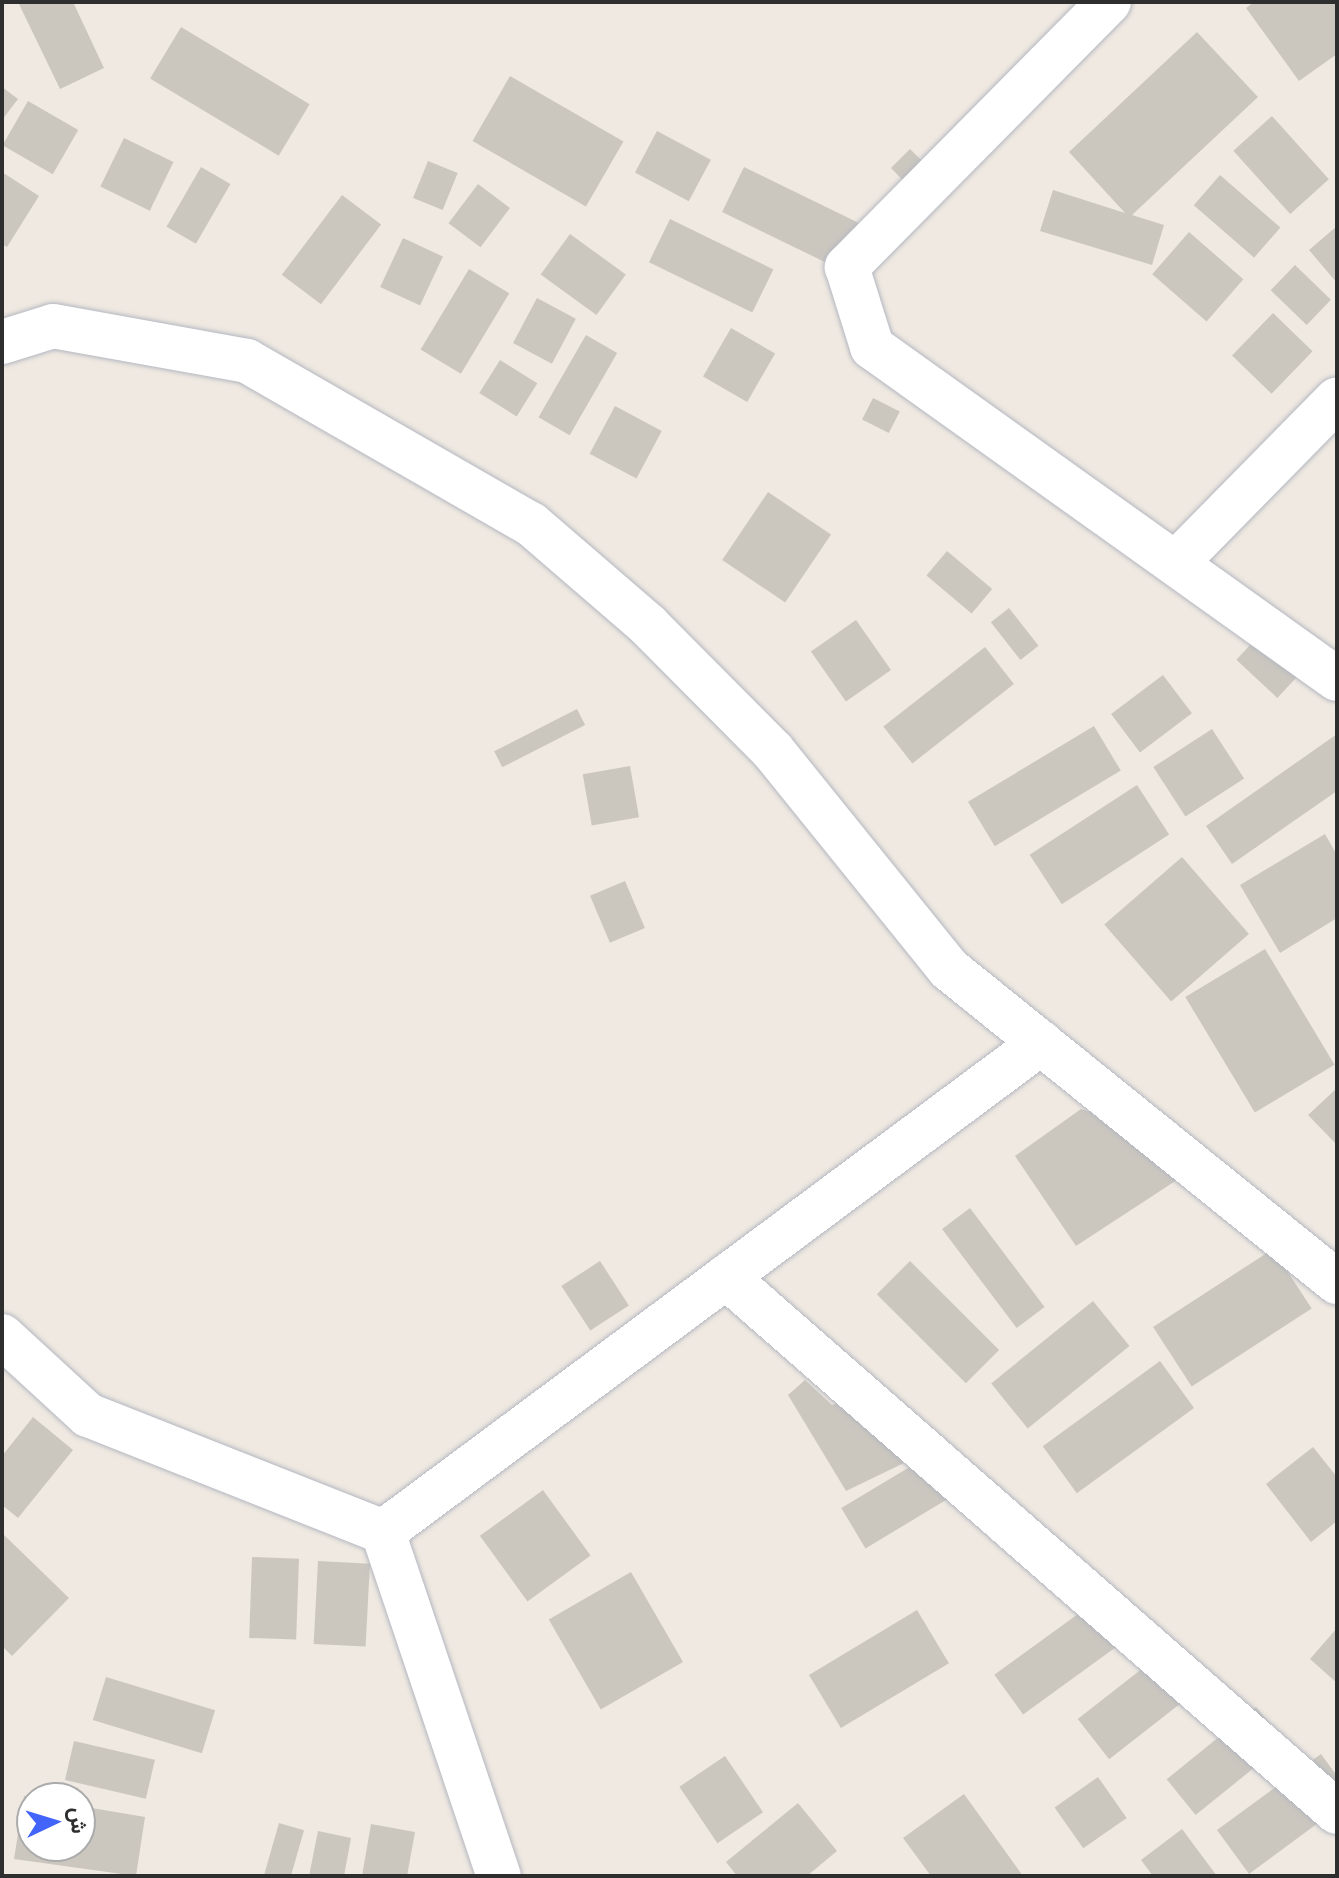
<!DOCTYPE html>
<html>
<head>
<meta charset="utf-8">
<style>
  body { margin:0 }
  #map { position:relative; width:1339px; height:1878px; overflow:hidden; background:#efe9e1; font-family:Arial,Vazirmatn,sans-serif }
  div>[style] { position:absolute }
  .building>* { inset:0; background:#cbc7bf; transform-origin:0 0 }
  .roads { filter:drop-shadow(0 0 2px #b4b7c1) drop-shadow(0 0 2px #b4b7c1) }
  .minor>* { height:44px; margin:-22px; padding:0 22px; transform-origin:22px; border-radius:22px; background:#fff }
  span { translate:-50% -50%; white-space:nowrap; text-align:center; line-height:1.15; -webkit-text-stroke:7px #fff; paint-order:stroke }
  .frame { position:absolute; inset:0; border:4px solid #2e2e2e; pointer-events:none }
  .north { position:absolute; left:16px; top:1782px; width:80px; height:80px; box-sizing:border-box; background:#fff; border:2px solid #ababab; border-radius:50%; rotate:86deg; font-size:22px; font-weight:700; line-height:32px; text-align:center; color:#2e2e2e }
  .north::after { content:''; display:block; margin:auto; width:28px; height:36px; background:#4264fb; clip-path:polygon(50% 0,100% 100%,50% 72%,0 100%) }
</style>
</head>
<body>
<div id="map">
  <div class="building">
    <i style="clip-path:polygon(18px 2px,73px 2px,104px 68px,60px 89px)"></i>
    <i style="clip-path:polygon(1254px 2px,1337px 2px,1337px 54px,1299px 81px,1246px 8px)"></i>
    <i style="left:181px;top:27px;width:150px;height:60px;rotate:31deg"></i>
    <i style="clip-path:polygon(1197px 32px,1258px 97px,1132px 215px,1164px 225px,1152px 265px,1040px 231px,1053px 190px,1125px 213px,1069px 152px)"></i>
    <i style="left:510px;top:76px;width:131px;height:75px;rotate:30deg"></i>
    <i style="clip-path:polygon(2px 87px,18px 99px,2px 120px)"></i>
    <i style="left:28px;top:101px;width:58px;height:51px;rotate:30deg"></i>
    <i style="left:1272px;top:116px;width:85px;height:52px;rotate:48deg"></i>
    <i style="left:657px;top:131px;width:61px;height:47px;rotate:28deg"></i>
    <i style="left:124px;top:138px;width:55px;height:54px;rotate:26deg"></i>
    <i style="left:910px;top:149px;width:21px;height:27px;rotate:45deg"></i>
    <i style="left:428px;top:161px;width:32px;height:40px;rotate:22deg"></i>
    <i style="left:201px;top:167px;width:34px;height:69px;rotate:30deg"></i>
    <i style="left:744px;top:167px;width:130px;height:50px;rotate:26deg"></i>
    <i style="clip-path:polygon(2px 172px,39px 196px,7px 247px,2px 244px)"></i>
    <i style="left:1220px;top:175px;width:80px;height:40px;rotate:41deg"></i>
    <i style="left:478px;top:184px;width:40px;height:49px;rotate:37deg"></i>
    <i style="left:342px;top:195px;width:49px;height:100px;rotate:37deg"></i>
    <i style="left:670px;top:219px;width:115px;height:48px;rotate:26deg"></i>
    <i style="clip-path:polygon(1337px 226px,1337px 283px,1309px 250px)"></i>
    <i style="left:1189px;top:232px;width:72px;height:56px;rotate:41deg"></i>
    <i style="left:570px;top:234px;width:69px;height:50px;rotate:36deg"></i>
    <i style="left:403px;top:238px;width:44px;height:54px;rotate:25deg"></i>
    <i style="left:1295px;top:265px;width:50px;height:35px;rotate:44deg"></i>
    <i style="left:469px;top:269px;width:47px;height:94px;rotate:31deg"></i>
    <i style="left:537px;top:298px;width:44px;height:51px;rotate:28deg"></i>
    <i style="left:1273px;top:313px;width:55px;height:59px;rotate:44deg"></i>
    <i style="left:731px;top:328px;width:51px;height:56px;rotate:30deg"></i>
    <i style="left:586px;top:335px;width:36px;height:95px;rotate:30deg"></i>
    <i style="left:500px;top:360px;width:44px;height:39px;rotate:32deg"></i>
    <i style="left:873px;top:398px;width:30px;height:24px;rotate:27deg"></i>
    <i style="left:615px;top:406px;width:53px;height:54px;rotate:28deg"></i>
    <i style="left:768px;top:492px;width:76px;height:82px;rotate:34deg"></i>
    <i style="left:947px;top:551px;width:59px;height:32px;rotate:40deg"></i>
    <i style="left:1009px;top:608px;width:48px;height:23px;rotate:52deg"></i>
    <i style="left:856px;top:620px;width:61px;height:55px;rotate:55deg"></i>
    <i style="left:1265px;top:629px;width:56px;height:42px;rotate:43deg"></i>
    <i style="left:985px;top:647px;width:47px;height:129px;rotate:52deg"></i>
    <i style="left:1163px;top:675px;width:48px;height:65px;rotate:53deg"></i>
    <i style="left:577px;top:709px;width:18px;height:93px;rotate:63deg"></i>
    <i style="left:1094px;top:726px;width:52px;height:147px;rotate:59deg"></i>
    <i style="left:1212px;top:729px;width:59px;height:70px;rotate:57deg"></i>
    <i style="clip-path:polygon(1337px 734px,1337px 791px,1232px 864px,1206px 826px)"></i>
    <i style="left:630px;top:766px;width:52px;height:48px;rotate:80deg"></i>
    <i style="left:1137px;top:785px;width:59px;height:128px;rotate:57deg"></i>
    <i style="clip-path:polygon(1325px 834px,1337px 855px,1337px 918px,1280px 953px,1240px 885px)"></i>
    <i style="left:1182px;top:857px;width:102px;height:103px;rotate:49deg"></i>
    <i style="left:625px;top:881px;width:51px;height:38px;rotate:67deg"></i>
    <i style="left:1265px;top:949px;width:135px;height:93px;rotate:59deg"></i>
    <i style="clip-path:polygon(1337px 1088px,1337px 1145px,1308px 1115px)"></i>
    <i style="clip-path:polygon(1081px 1109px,1124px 1122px,1183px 1176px,1076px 1246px,1015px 1156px)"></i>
    <i style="left:970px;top:1208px;width:124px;height:35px;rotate:53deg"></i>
    <i style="left:1273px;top:1249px;width:71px;height:143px;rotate:57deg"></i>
    <i style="left:600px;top:1261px;width:53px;height:46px;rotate:57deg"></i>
    <i style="left:910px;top:1261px;width:126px;height:47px;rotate:45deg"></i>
    <i style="left:1093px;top:1301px;width:58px;height:131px;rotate:51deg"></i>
    <i style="left:1160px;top:1361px;width:58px;height:145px;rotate:54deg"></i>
    <i style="clip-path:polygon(805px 1380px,832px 1405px,868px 1391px,933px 1449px,846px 1491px,788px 1395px)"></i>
    <i style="clip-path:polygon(33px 1417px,73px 1450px,18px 1518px,2px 1505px,2px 1456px)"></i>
    <i style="clip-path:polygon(1313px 1447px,1337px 1477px,1337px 1521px,1311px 1542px,1266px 1484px)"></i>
    <i style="left:933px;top:1453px;width:47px;height:107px;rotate:59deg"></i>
    <i style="left:543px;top:1490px;width:81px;height:78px;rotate:54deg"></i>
    <i style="clip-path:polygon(2px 1533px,69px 1598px,12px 1656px,2px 1646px)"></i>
    <i style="left:252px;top:1557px;width:47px;height:81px;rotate:2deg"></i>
    <i style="left:318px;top:1561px;width:52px;height:83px;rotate:3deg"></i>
    <i style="left:631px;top:1572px;width:104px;height:95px;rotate:60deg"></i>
    <i style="left:1089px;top:1606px;width:49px;height:117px;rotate:54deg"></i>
    <i style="left:917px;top:1610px;width:62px;height:126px;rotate:59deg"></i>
    <i style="clip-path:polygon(1337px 1628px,1337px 1683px,1310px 1659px)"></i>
    <i style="left:1166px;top:1650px;width:51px;height:112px;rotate:52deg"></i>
    <i style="left:106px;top:1677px;width:114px;height:45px;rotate:17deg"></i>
    <i style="left:1256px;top:1707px;width:46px;height:115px;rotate:51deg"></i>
    <i style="left:74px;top:1741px;width:83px;height:40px;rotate:13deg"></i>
    <i style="clip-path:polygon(1321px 1754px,1337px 1776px,1337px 1809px,1249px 1874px,1217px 1830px)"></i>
    <i style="left:725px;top:1756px;width:68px;height:55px;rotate:56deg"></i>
    <i style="left:1098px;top:1777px;width:50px;height:53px;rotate:55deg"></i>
    <i style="clip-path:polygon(964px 1794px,1023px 1876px,931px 1876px,903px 1838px)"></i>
    <i style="clip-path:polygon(24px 1796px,32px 1798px,32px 1846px,80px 1846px,80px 1806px,145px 1817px,136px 1876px,14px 1859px)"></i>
    <i style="clip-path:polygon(798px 1803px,837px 1851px,807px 1876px,737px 1876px,726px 1862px)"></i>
    <i style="left:279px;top:1823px;width:26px;height:55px;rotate:16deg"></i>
    <i style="clip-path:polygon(371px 1824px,415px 1832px,407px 1876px,362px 1876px)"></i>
    <i style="clip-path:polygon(1182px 1829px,1217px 1876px,1153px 1876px,1141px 1860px)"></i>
    <i style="clip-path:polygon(318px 1831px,351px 1838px,344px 1876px,309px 1876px)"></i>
  </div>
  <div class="roads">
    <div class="minor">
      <i style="left:1109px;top:2px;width:373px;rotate:134.7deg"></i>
      <i style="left:847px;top:267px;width:84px;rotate:72.6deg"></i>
      <i style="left:872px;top:347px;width:571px;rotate:35.53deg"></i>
      <i style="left:2px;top:342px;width:53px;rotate:-17.4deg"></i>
      <i style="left:53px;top:326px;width:197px;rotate:10.2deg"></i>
      <i style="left:247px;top:361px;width:327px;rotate:29.9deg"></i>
      <i style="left:531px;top:524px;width:155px;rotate:40.8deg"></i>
      <i style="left:648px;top:625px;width:177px;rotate:45.2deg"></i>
      <i style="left:773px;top:751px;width:280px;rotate:51.1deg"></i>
      <i style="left:949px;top:969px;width:499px;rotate:38.9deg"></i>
      <i style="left:1177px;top:562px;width:228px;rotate:-45.5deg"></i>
      <i style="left:726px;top:1277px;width:812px;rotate:41.21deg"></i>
      <i style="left:2px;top:1336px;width:117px;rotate:42.6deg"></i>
      <i style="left:88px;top:1415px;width:317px;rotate:21.6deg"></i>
      <i style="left:383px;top:1532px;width:820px;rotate:-36.62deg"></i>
      <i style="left:383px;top:1532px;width:363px;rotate:71.4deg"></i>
    </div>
  </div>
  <div class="frame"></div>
  <div class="north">ش</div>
</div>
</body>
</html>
